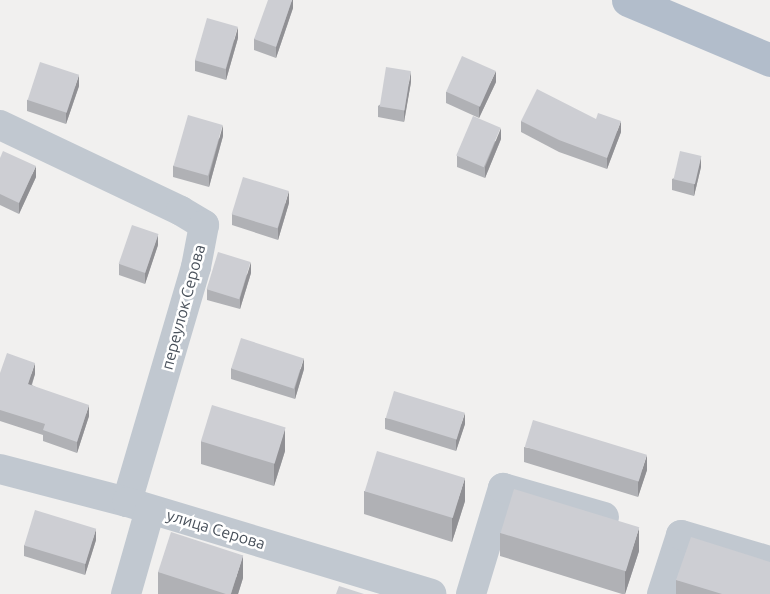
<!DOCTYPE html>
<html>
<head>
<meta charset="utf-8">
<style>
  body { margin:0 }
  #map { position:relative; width:770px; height:594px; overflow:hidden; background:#f1f0ef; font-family:Ubuntu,sans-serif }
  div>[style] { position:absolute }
  .minor>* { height:30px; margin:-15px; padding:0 15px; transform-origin:15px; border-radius:15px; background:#c1c8d0 }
  .major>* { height:33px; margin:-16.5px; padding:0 16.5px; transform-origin:16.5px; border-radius:16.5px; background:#b2bdcb }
  .wall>* { inset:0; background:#b0b1b5 }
  .shaded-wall>* { inset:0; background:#909094 }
  .building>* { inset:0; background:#cdced3; transform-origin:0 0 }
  span { translate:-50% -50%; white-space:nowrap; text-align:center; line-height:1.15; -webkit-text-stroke:5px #fff; paint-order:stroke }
  .street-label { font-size:16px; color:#49515b }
</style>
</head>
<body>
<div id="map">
  <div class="minor">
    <i style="left:0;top:125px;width:200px;rotate:25.4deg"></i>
    <i style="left:181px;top:211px;width:27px;rotate:31deg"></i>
    <i style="left:204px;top:225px;width:43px;rotate:100.8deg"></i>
    <i style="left:196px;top:267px;width:245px;rotate:106.4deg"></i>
    <i style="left:0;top:469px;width:131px;rotate:14.6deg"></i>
    <i style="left:127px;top:502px;width:318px;rotate:16.8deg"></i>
    <i style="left:126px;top:594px;width:87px;rotate:-74.1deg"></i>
    <i style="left:471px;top:594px;width:111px;rotate:-73.2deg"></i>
    <i style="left:503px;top:488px;width:105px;rotate:16deg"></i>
    <i style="left:662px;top:594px;width:62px;rotate:-72.1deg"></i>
    <i style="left:681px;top:535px;width:93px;rotate:16.3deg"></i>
  </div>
  <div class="major">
    <i style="left:628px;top:0;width:154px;rotate:22.9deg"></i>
  </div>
  <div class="wall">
    <i style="clip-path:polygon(293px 0,293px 8px,276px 58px,254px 50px,254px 39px)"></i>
    <i style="clip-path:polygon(238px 38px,226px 80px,195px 71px,195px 60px)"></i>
    <i style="clip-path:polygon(411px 82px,404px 122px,378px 117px,378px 106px)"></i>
    <i style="clip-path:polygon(496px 82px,479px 118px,446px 103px,446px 92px)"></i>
    <i style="clip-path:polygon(79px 86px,66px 124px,27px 111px,27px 100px)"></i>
    <i style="clip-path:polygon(521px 121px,621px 132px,607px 169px,559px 152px,521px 132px)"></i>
    <i style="clip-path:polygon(223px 136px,209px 187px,173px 177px,173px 166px)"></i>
    <i style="clip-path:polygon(501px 139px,485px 178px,457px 167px,457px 156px)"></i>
    <i style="clip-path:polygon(0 158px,36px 177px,19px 214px,0 205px)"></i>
    <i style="clip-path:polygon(701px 167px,694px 196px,672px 190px,672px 179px)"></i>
    <i style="clip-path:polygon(289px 203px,278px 240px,232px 225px,232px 214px)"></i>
    <i style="clip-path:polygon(158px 245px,145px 284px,119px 275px,119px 264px)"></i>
    <i style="clip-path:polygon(251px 273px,240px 309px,207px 300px,207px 289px)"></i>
    <i style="clip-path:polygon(231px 368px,304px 369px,295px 399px,231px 379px)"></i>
    <i style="clip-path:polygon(0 373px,35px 374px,32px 385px,89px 416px,77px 453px,43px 441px,43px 435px,0 421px)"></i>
    <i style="clip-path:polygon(385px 418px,465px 424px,456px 451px,385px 429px)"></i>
    <i style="clip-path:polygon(201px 441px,285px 451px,274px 486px,201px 464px)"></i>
    <i style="clip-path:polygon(524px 447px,647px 470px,638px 497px,524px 462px)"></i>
    <i style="clip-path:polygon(364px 491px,465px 501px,452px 542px,364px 514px)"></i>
    <i style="clip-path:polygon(500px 533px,639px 551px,625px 594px,622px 594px,500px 556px)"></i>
    <i style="clip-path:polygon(96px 540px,85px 575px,24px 556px,24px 545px)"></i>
    <i style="clip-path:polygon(158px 572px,243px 578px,238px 594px,158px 594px)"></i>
    <i style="clip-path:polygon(676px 580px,770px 594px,676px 594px)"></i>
  </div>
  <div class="shaded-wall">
    <i style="clip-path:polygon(292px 0,293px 0,293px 8px,276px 58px,276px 47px)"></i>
    <i style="clip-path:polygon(238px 27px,238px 38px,226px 80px,226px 69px)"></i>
    <i style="clip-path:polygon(411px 71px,411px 82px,404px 122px,404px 111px)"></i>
    <i style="clip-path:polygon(496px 71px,496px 82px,479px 118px,479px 107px)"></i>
    <i style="clip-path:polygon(79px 75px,79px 86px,66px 124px,66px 113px)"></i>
    <i style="clip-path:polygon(621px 121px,621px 132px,607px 169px,607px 158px)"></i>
    <i style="clip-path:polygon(223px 125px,223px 136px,209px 187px,209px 176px)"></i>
    <i style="clip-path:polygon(501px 128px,501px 139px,485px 178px,485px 167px)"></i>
    <i style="clip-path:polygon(701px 156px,701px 167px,694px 196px,694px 184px)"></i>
    <i style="clip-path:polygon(36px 166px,36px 177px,19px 214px,19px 203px)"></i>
    <i style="clip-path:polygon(289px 191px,289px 203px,278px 240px,278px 228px)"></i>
    <i style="clip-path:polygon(158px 234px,158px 245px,145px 284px,145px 273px)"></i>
    <i style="clip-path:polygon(251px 262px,251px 273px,240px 309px,240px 298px)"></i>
    <i style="clip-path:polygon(304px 358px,304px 369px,295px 399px,295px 388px)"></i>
    <i style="clip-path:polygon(35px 363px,35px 374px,28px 395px,28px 384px)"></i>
    <i style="clip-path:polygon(89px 405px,89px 416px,77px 453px,77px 442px)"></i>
    <i style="clip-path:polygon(465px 413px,465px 424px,456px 451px,456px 440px)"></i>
    <i style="clip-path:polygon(285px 428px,285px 451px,274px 486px,274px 463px)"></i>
    <i style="clip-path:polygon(647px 455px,647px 470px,638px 497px,638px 482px)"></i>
    <i style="clip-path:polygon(465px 478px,465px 501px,452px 542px,452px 518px)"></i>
    <i style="clip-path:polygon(639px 528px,639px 551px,625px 594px,625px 572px)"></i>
    <i style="clip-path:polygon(96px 529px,96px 540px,85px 575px,85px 564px)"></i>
    <i style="clip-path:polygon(243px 555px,243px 578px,238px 594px,231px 594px)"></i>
  </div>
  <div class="building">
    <i style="clip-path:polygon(268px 0,292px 0,276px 47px,254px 39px)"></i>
    <i style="left:207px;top:18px;width:32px;height:44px;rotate:16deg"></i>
    <i style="left:462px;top:56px;width:37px;height:39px;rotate:24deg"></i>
    <i style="left:40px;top:62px;width:41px;height:40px;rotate:18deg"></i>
    <i style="left:386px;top:67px;width:25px;height:40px;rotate:9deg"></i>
    <i style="clip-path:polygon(537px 89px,596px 119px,598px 113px,621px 121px,607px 158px,559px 140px,521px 121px)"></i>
    <i style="left:188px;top:115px;width:36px;height:53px;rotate:16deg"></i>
    <i style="left:473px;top:116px;width:30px;height:43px;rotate:23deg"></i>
    <i style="clip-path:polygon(3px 151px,36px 166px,19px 203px,0 194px,0 158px)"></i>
    <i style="left:680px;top:151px;width:22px;height:29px;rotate:13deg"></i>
    <i style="left:243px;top:177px;width:48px;height:39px;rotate:17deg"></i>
    <i style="left:132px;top:225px;width:28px;height:41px;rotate:19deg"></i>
    <i style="left:218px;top:252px;width:34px;height:39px;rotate:17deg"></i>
    <i style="left:241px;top:338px;width:66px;height:32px;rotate:18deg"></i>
    <i style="clip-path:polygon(7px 353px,35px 363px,28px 384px,89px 405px,77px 442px,43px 430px,45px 424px,0 410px,0 373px)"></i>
    <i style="left:394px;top:391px;width:74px;height:28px;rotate:17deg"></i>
    <i style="left:212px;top:405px;width:77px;height:38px;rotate:17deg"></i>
    <i style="left:533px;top:420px;width:119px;height:28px;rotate:17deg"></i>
    <i style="left:377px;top:451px;width:92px;height:42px;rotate:17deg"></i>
    <i style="left:514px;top:489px;width:131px;height:46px;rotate:17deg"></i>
    <i style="left:35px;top:510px;width:64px;height:37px;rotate:17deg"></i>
    <i style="left:171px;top:532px;width:76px;height:42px;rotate:18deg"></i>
    <i style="clip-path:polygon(691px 537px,770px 562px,770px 594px,722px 594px,676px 580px)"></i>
    <i style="clip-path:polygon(339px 586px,364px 594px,336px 594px)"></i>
  </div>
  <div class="street-label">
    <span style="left:183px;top:307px;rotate:-75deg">переулок Серова</span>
    <span style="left:216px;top:529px;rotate:17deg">улица Серова</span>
  </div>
</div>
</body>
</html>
